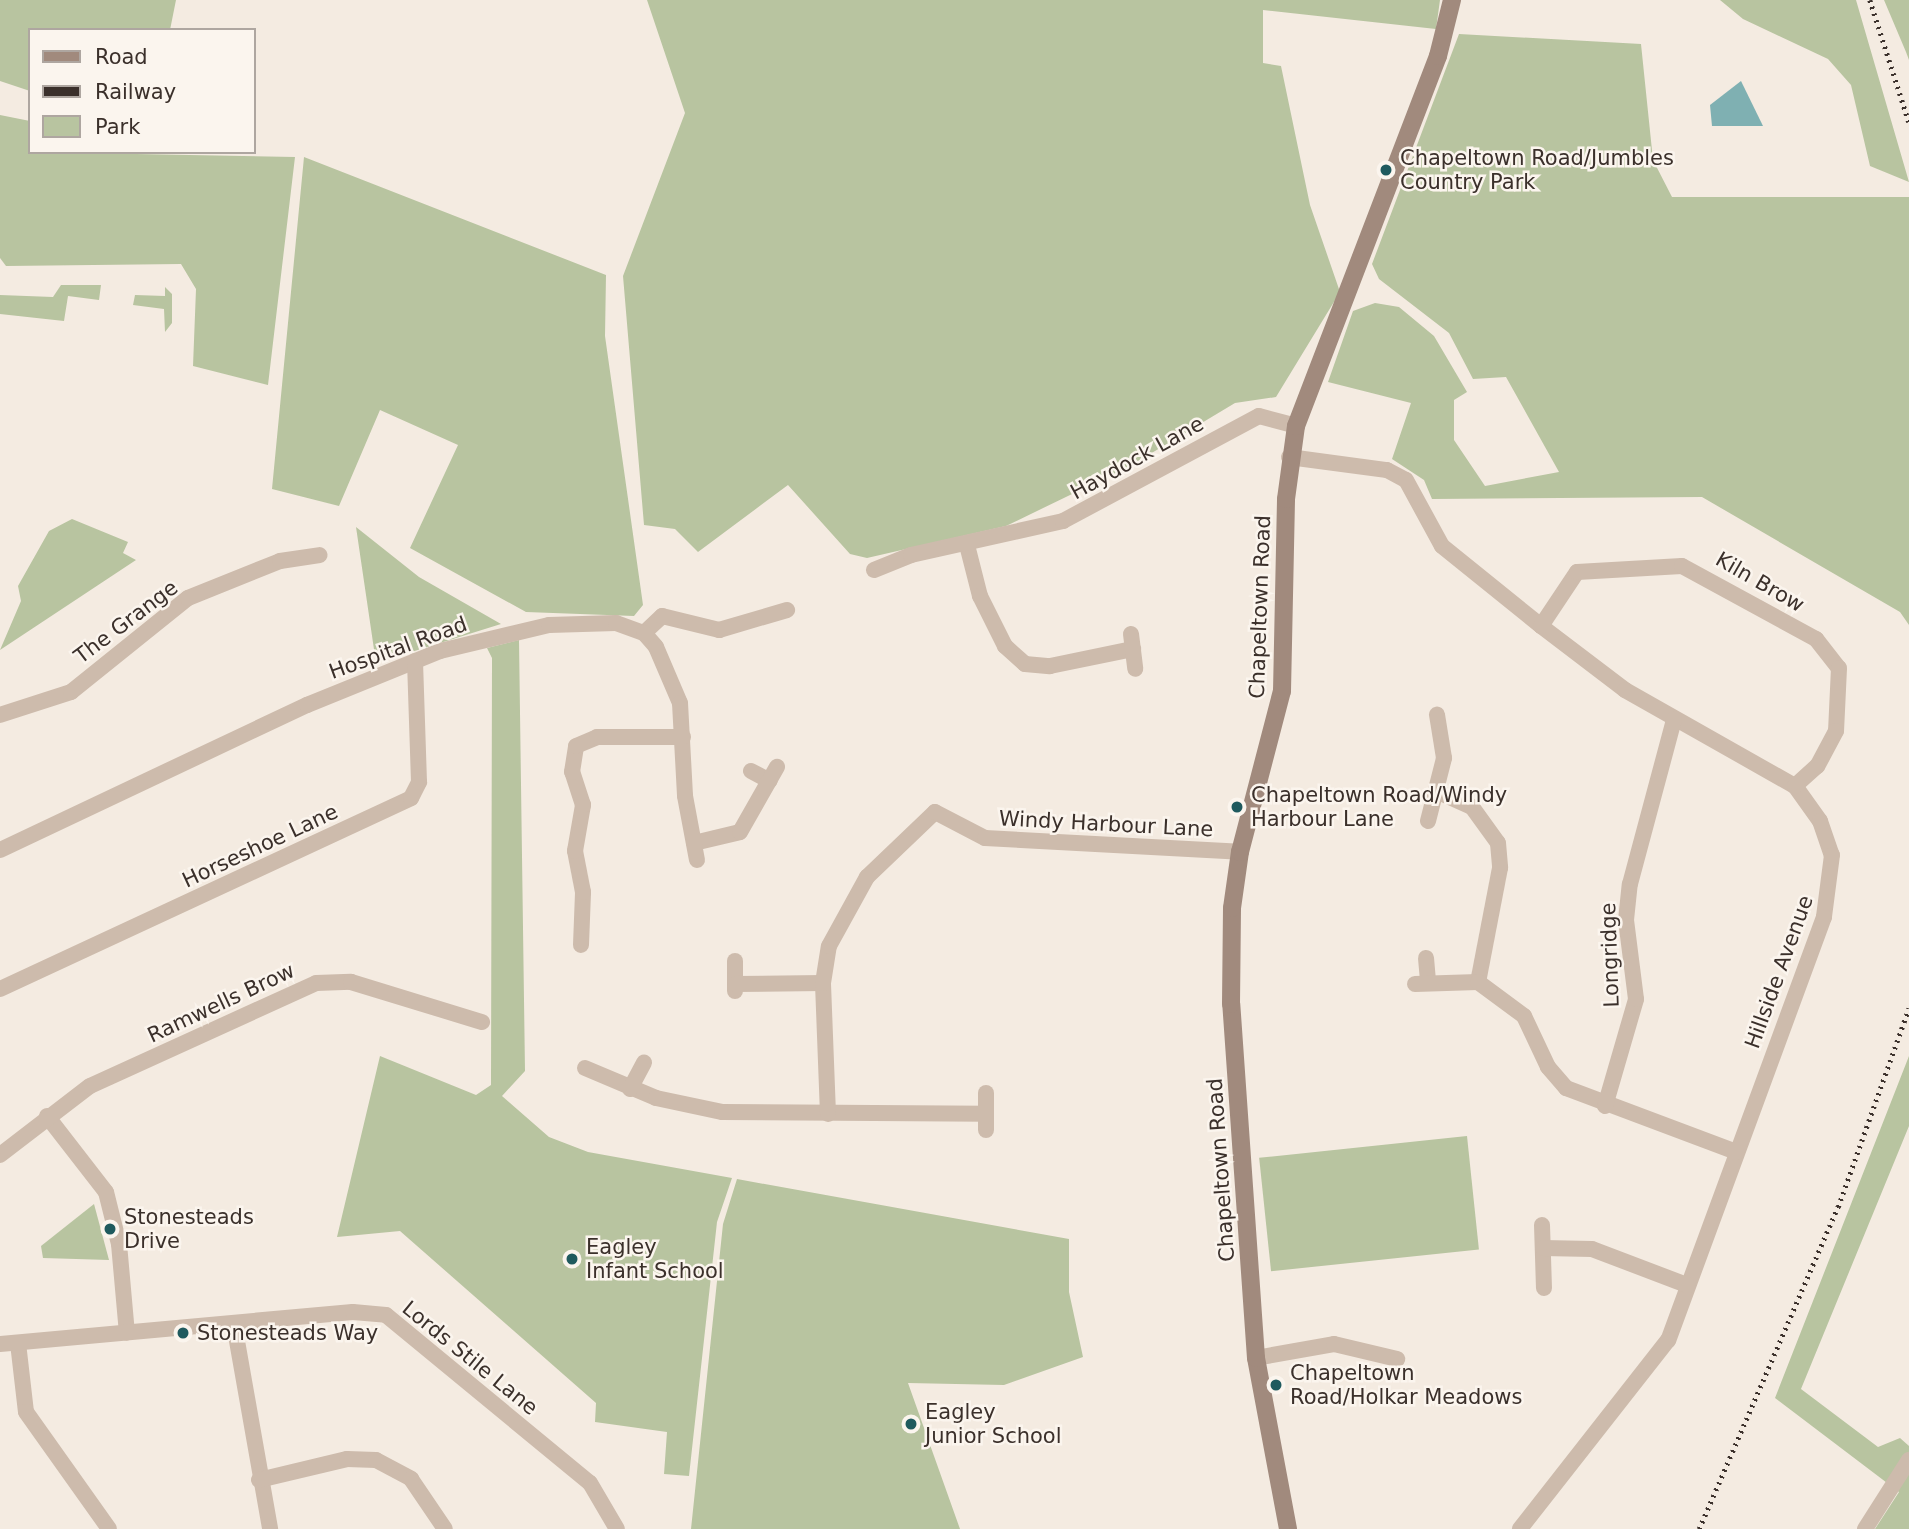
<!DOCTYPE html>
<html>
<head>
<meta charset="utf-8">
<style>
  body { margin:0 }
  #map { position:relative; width:1909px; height:1529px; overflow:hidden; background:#f4ebe1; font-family:"DejaVu Sans",sans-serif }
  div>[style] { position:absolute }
  .green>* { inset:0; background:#b8c4a0; transform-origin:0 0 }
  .water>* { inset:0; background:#7fb0b2 }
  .street>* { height:16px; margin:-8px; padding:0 8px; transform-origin:8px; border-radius:8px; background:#cdbbac }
  .secondary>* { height:18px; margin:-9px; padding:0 9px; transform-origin:9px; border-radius:9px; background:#a18a7d }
  .rail>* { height:4.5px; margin-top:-2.25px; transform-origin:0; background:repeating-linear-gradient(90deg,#3b302b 0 2px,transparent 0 7px) }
  .dots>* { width:19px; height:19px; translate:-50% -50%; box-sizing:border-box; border:4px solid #fbf5ee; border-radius:50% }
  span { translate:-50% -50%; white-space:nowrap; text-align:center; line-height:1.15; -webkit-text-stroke:5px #fbf5ee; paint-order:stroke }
  .poi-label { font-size:21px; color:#3b302b }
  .left { translate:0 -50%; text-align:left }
  .street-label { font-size:21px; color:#3b302b }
  .legend { position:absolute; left:28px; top:28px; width:228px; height:126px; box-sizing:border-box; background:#fbf5ee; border:2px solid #aea6a0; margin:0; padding:9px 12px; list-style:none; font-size:21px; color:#3b302b }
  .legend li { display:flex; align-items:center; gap:14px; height:35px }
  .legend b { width:35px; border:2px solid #aea6a0 }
</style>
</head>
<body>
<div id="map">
  <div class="green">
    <i style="clip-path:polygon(0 0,176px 0,170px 30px,30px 30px,30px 91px,0 81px)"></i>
    <i style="clip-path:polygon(647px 0,1440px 0,1436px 29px,1263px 10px,1263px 63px,1281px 66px,1310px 205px,1340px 292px,1276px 397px,1235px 403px,1130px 466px,1006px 526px,867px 558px,850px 554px,788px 485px,698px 552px,675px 529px,644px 525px,623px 276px,685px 113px)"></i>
    <i style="clip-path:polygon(1720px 0,1856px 0,1909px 182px,1870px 166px,1851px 85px,1828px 59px,1743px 19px)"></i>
    <i style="clip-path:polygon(1884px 0,1909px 0,1909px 60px,1906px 52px)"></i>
    <i style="clip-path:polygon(1459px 34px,1641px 44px,1653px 160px,1672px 197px,1909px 197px,1909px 625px,1900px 612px,1702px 497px,1432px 499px,1424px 480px,1392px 459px,1411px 403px,1328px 382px,1353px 311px,1375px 303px,1399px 307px,1434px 336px,1467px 392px,1454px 400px,1454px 440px,1485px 486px,1559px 472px,1506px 377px,1473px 379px,1449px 333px,1379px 279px,1372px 264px)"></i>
    <i style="clip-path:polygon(0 115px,30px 121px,30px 152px,295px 157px,268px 385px,193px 366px,196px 289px,181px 264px,6px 266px,0 258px)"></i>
    <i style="clip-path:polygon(304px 157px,606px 275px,605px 336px,643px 605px,634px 616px,526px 612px,410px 548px,458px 445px,380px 410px,339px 506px,272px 489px)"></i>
    <i style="clip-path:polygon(61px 285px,101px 285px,99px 300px,68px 296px,64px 321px,0 314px,0 295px,53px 297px)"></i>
    <i style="clip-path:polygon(165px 287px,172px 294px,172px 323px,165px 332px,164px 309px,133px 305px,135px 295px,165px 296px)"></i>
    <i style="clip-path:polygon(72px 519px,128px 542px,123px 553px,136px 560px,0 650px,21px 601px,18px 586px,49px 531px)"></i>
    <i style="clip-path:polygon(356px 527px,419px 577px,501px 624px,376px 663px)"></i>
    <i style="clip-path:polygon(519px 640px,525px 1071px,502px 1096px,549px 1137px,588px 1152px,732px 1178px,717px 1222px,689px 1476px,664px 1474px,667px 1432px,595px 1422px,596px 1403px,400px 1231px,337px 1237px,380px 1056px,476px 1095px,491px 1085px,492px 658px,487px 648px)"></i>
    <i style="clip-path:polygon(1909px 1056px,1909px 1126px,1801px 1389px,1878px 1447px,1900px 1438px,1909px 1446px,1909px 1529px,1875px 1529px,1899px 1492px,1775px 1398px)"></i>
    <i style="left:1467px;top:1136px;width:114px;height:209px;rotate:84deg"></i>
    <i style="clip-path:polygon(737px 1179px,1069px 1239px,1069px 1292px,1083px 1357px,1004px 1385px,908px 1383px,960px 1529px,691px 1529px,723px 1224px)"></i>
    <i style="clip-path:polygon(94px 1204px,109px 1260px,43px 1258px,41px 1246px)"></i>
  </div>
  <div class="water">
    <i style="clip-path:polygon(1741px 81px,1763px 126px,1712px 126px,1710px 105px)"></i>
  </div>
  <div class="street">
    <i style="left:1289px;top:457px;width:99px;rotate:7.6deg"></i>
    <i style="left:1387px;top:470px;width:21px;rotate:28deg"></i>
    <i style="left:1406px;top:480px;width:75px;rotate:61.4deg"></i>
    <i style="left:1442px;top:546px;width:127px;rotate:38.9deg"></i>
    <i style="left:1541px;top:626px;width:106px;rotate:37.3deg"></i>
    <i style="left:1625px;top:690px;width:195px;rotate:29.5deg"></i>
    <i style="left:1795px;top:786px;width:43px;rotate:54.5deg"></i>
    <i style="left:1820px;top:821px;width:36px;rotate:71deg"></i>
    <i style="left:1832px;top:855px;width:63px;rotate:97.4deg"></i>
    <i style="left:1824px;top:917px;width:451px;rotate:110.2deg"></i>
    <i style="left:1668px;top:1340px;width:240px;rotate:128.1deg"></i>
    <i style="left:967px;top:545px;width:53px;rotate:75.7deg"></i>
    <i style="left:980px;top:596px;width:56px;rotate:63.4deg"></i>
    <i style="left:1005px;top:646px;width:27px;rotate:42deg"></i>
    <i style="left:1025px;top:664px;width:25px;rotate:5deg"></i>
    <i style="left:1050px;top:666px;width:85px;rotate:-11.6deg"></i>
    <i style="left:874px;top:570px;width:40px;rotate:-22deg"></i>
    <i style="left:911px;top:555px;width:156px;rotate:-12.6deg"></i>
    <i style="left:1063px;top:521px;width:222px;rotate:-28.2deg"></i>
    <i style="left:1259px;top:416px;width:38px;rotate:15deg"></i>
    <i style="left:1541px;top:626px;width:65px;rotate:-56.3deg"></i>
    <i style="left:1577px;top:572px;width:105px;rotate:-3.3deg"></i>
    <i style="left:1682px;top:566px;width:153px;rotate:28.6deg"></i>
    <i style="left:1816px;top:639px;width:37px;rotate:52deg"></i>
    <i style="left:1839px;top:668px;width:63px;rotate:92.7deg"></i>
    <i style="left:1836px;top:731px;width:40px;rotate:118deg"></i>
    <i style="left:1817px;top:766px;width:30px;rotate:138deg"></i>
    <i style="left:644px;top:633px;width:25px;rotate:-43deg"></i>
    <i style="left:662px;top:616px;width:59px;rotate:13.8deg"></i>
    <i style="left:719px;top:630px;width:71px;rotate:-16.4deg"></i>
    <i style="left:1131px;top:634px;width:35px;rotate:83deg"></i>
    <i style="left:0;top:715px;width:75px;rotate:-17.9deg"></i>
    <i style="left:71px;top:692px;width:150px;rotate:-38.8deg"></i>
    <i style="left:188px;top:598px;width:99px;rotate:-21.9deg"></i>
    <i style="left:280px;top:561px;width:40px;rotate:-8.5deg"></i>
    <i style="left:751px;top:771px;width:21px;rotate:28deg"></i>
    <i style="left:1436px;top:791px;width:39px;rotate:24deg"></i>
    <i style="left:1472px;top:807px;width:44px;rotate:54.2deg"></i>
    <i style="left:1498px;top:843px;width:25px;rotate:85deg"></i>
    <i style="left:1500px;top:868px;width:116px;rotate:100.9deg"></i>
    <i style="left:1428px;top:821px;width:65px;rotate:-75.7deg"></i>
    <i style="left:1444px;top:758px;width:44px;rotate:-99.2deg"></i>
    <i style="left:694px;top:843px;width:47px;rotate:-13.4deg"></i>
    <i style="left:740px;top:832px;width:75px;rotate:-60.4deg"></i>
    <i style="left:0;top:850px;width:340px;rotate:-25.3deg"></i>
    <i style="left:307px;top:705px;width:144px;rotate:-22.1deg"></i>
    <i style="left:440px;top:651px;width:112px;rotate:-13.4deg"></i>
    <i style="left:549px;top:625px;width:67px;rotate:-1.7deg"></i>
    <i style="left:616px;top:623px;width:30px;rotate:20deg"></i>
    <i style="left:644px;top:633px;width:18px;rotate:49deg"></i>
    <i style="left:656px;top:647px;width:61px;rotate:66.8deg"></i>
    <i style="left:680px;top:703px;width:93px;rotate:86.9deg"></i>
    <i style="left:685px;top:796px;width:65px;rotate:79.4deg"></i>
    <i style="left:581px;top:945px;width:53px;rotate:-87.8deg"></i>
    <i style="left:583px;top:892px;width:42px;rotate:-101deg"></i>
    <i style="left:575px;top:851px;width:47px;rotate:-80.1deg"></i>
    <i style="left:583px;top:805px;width:35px;rotate:-108deg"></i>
    <i style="left:572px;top:772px;width:26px;rotate:-81deg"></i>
    <i style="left:576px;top:746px;width:23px;rotate:-23deg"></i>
    <i style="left:597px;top:737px;width:86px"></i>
    <i style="left:1426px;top:958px;width:24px;rotate:85deg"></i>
    <i style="left:735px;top:961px;width:30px;rotate:90deg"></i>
    <i style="left:735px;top:984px;width:88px;rotate:-0.7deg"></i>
    <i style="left:1415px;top:984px;width:63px;rotate:-1.8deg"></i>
    <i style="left:1478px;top:982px;width:57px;rotate:36.5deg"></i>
    <i style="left:1524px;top:1016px;width:56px;rotate:64.8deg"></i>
    <i style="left:1548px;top:1067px;width:28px;rotate:49deg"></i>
    <i style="left:1566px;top:1088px;width:182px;rotate:20.6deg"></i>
    <i style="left:0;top:989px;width:453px;rotate:-24.9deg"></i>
    <i style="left:411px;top:798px;width:18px;rotate:-63deg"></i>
    <i style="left:419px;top:782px;width:121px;rotate:-91.9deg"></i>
    <i style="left:585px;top:1068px;width:77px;rotate:22.9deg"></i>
    <i style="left:656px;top:1098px;width:67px;rotate:12deg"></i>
    <i style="left:722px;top:1112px;width:264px;rotate:0.4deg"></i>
    <i style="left:630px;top:1089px;width:30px;rotate:-62deg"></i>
    <i style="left:986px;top:1093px;width:37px;rotate:90deg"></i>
    <i style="left:1605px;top:1106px;width:111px;rotate:-73.8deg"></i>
    <i style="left:1636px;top:999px;width:80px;rotate:-97.2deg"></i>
    <i style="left:1626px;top:920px;width:36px;rotate:-84deg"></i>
    <i style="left:1630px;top:884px;width:170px;rotate:-75deg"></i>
    <i style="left:828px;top:1114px;width:131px;rotate:-92.2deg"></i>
    <i style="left:823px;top:983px;width:37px;rotate:-81deg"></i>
    <i style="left:829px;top:946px;width:79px;rotate:-61.2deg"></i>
    <i style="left:867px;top:877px;width:94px;rotate:-43.7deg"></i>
    <i style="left:935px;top:812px;width:56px;rotate:27.5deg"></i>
    <i style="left:985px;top:838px;width:255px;rotate:3.1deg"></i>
    <i style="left:47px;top:1116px;width:96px;rotate:52.2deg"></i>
    <i style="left:106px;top:1192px;width:54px;rotate:76deg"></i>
    <i style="left:119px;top:1244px;width:89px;rotate:84.9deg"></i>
    <i style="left:0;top:1155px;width:113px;rotate:-37.5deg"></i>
    <i style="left:90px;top:1086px;width:248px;rotate:-24.5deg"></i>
    <i style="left:316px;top:983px;width:35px;rotate:-2deg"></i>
    <i style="left:351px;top:982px;width:137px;rotate:17deg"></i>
    <i style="left:1542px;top:1225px;width:63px;rotate:88.2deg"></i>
    <i style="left:1543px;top:1248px;width:49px;rotate:1.2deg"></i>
    <i style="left:1592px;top:1249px;width:102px;rotate:20.8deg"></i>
    <i style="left:234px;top:1324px;width:208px;rotate:80deg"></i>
    <i style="left:18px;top:1343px;width:69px;rotate:83.4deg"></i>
    <i style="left:26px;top:1412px;width:143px;rotate:54.6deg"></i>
    <i style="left:0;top:1344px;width:354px;rotate:-5.2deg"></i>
    <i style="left:353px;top:1312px;width:33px;rotate:5deg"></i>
    <i style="left:386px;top:1315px;width:264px;rotate:39.5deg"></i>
    <i style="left:590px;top:1483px;width:53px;rotate:59.6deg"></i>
    <i style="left:1256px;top:1358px;width:79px;rotate:-10.2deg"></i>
    <i style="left:1334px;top:1344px;width:65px;rotate:13.4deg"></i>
    <i style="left:259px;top:1480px;width:90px;rotate:-13.4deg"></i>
    <i style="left:347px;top:1459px;width:29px;rotate:2deg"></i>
    <i style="left:376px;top:1460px;width:40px;rotate:28deg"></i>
    <i style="left:411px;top:1479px;width:60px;rotate:55.8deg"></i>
    <i style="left:1865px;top:1529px;width:82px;rotate:-57.5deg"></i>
  </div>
  <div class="secondary">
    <i style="left:1288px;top:1529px;width:174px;rotate:-100.6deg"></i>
    <i style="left:1256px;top:1358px;width:355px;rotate:-94deg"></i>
    <i style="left:1231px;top:1004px;width:96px;rotate:-89.4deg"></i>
    <i style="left:1232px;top:908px;width:57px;rotate:-81.9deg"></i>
    <i style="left:1240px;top:852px;width:166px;rotate:-75.4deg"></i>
    <i style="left:1282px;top:691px;width:192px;rotate:-88.8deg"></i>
    <i style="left:1286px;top:499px;width:74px;rotate:-82.2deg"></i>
    <i style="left:1296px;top:426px;width:396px;rotate:-69deg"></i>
    <i style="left:1438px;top:56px;width:58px;rotate:-76deg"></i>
  </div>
  <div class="rail">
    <i style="left:1870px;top:0;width:128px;rotate:72.3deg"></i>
    <i style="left:1699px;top:1529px;width:351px;rotate:-66.7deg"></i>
    <i style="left:1838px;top:1207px;width:211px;rotate:-70.4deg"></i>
  </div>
  <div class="dots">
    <i style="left:1386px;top:170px;background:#1f5a5e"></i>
    <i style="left:1237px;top:807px;background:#1f5a5e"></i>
    <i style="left:110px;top:1229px;background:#1f5a5e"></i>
    <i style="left:572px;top:1259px;background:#1f5a5e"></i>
    <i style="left:183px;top:1333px;background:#1f5a5e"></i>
    <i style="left:1276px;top:1385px;background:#1f5a5e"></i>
    <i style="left:911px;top:1424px;background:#1f5a5e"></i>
  </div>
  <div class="poi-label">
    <span class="left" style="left:1400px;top:170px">Chapeltown Road/Jumbles<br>Country Park</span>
    <span class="left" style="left:1251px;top:807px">Chapeltown Road/Windy<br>Harbour Lane</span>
    <span class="left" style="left:124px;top:1229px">Stonesteads<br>Drive</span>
    <span class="left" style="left:586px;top:1259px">Eagley<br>Infant School</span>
    <span class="left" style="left:197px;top:1333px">Stonesteads Way</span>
    <span class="left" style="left:1290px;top:1385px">Chapeltown<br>Road/Holkar Meadows</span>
    <span class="left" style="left:925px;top:1424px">Eagley<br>Junior School</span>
  </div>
  <div class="street-label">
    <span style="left:1137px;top:458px;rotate:-29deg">Haydock Lane</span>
    <span style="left:1760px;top:582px;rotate:30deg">Kiln Brow</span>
    <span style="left:1260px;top:607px;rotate:-88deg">Chapeltown Road</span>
    <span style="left:126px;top:622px;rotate:-37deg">The Grange</span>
    <span style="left:398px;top:648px;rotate:-20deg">Hospital Road</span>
    <span style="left:1106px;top:824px;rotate:3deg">Windy Harbour Lane</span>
    <span style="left:260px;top:846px;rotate:-25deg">Horseshoe Lane</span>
    <span style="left:1610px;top:955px;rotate:-92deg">Longridge</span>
    <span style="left:1779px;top:972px;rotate:-70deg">Hillside Avenue</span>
    <span style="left:221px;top:1003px;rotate:-25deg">Ramwells Brow</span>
    <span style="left:1221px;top:1170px;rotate:-94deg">Chapeltown Road</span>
    <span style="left:470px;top:1358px;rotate:39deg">Lords Stile Lane</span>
  </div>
  <ul class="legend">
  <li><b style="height:9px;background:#a18a7d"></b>Road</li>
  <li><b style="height:9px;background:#3b302b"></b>Railway</li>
  <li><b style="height:19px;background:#b8c4a0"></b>Park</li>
  </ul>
</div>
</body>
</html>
